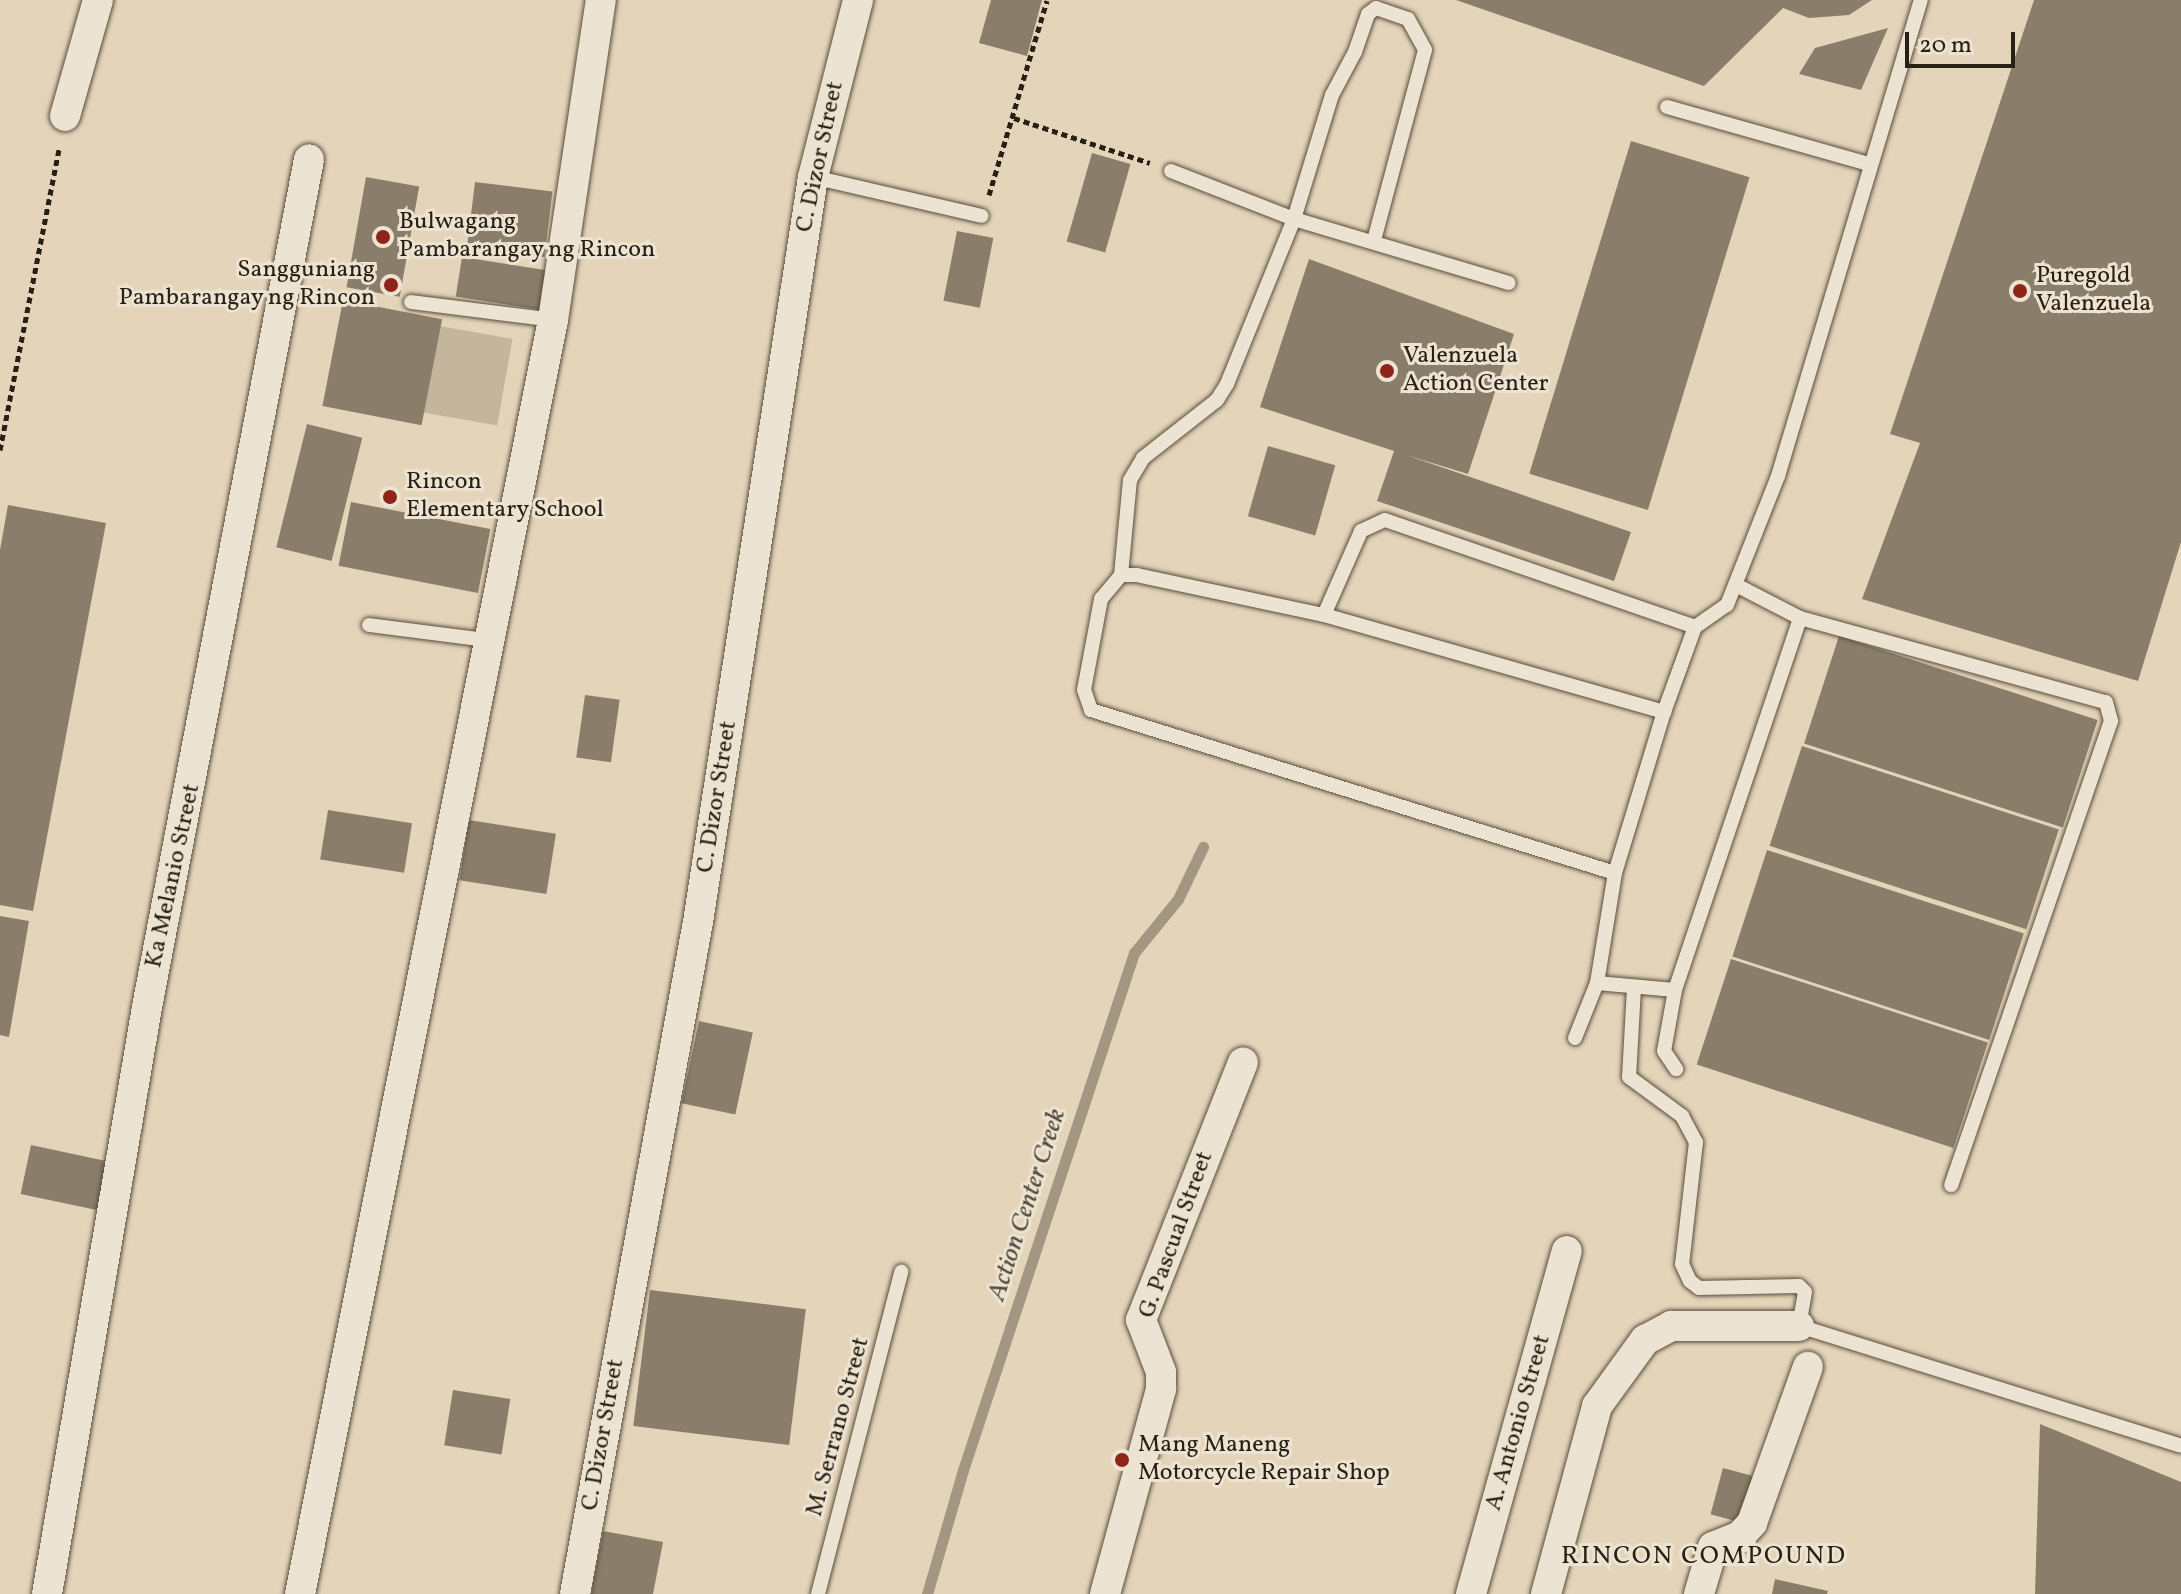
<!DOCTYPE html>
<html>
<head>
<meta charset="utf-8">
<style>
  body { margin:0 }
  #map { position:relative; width:2181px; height:1594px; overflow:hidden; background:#e4d4b9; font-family:Vollkorn,serif }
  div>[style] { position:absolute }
  .green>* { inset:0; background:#c4b59d; transform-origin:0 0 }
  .stream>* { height:11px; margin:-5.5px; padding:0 5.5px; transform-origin:5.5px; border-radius:5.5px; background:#a49781 }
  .building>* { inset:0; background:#8a7e6a; transform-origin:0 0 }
  .path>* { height:5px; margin-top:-2.5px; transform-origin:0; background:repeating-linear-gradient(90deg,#292014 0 6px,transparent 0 10px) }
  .roads { filter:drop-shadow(0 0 2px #584d3d) drop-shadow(0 0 2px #584d3d) }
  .lane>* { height:14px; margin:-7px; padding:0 7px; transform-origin:7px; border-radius:7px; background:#ede3d2 }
  .street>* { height:30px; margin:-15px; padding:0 15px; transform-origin:15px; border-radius:15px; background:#ede3d2 }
  .dots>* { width:22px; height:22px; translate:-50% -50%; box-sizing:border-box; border:4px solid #ede3d2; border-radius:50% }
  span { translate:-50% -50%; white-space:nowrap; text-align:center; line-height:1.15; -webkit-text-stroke:6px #ede3d2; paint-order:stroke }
  .street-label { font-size:24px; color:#292014 }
  .poi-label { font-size:24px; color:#292014 }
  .left { translate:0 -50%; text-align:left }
  .right { translate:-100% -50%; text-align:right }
  .water-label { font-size:26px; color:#544a3a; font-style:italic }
  .neighbourhood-label { font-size:26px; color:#292014; letter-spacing:2px }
  .scale { position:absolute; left:1905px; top:32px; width:110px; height:36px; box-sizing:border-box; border:4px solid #292014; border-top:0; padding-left:10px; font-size:24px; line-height:28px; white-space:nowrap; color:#292014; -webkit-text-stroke:6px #ede3d2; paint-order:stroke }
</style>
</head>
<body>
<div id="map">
  <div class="green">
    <i style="left:349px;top:310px;width:166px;height:88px;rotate:10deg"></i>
  </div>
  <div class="stream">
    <i style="left:927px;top:1594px;width:129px;rotate:-73.8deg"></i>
    <i style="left:963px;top:1470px;width:545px;rotate:-71.7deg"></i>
    <i style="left:1134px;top:953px;width:70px;rotate:-50.8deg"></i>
    <i style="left:1178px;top:899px;width:58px;rotate:-64.3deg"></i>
  </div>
  <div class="building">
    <i style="clip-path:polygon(991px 0,1042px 0,1027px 56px,979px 43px)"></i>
    <i style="clip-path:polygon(1456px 0,1872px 0,1849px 15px,1809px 18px,1783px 8px,1704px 86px)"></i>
    <i style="clip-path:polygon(2034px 0,2181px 0,2181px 542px,2138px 681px,1862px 599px,1920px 443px,1890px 434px)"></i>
    <i style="clip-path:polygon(1888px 28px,1861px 90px,1799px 74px,1815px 48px)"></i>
    <i style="left:1631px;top:141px;width:124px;height:348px;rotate:17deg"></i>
    <i style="left:1092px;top:153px;width:40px;height:92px;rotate:16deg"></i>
    <i style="left:366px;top:177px;width:54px;height:112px;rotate:10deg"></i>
    <i style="left:475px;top:182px;width:78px;height:66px;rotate:7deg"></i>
    <i style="left:957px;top:231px;width:37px;height:71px;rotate:11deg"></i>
    <i style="left:462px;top:257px;width:87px;height:40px;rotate:9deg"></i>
    <i style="clip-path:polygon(1309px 259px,1514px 334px,1468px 474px,1406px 455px,1631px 532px,1614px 581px,1377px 501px,1394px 451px,1260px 407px)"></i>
    <i style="left:343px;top:300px;width:101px;height:108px;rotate:11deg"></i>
    <i style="left:307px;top:424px;width:57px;height:127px;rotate:14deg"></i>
    <i style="left:1268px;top:446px;width:70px;height:73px;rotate:16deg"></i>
    <i style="left:351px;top:502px;width:142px;height:65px;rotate:11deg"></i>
    <i style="clip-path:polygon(8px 505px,106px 523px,33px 911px,0 905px,0 550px)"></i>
    <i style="left:1839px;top:636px;width:272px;height:113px;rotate:18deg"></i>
    <i style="left:585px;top:695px;width:35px;height:63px;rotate:8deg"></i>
    <i style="left:1802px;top:746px;width:270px;height:105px;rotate:18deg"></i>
    <i style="left:328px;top:810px;width:85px;height:50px;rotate:9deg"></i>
    <i style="left:469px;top:820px;width:88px;height:61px;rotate:9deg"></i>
    <i style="left:1767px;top:850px;width:270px;height:112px;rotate:18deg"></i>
    <i style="clip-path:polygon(0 916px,29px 921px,9px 1037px,0 1035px)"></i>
    <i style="left:1731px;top:959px;width:270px;height:111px;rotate:18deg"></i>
    <i style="left:699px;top:1021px;width:55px;height:84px;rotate:12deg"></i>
    <i style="left:31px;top:1145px;width:85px;height:50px;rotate:12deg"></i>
    <i style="left:650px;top:1290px;width:157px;height:137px;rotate:7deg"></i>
    <i style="left:453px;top:1390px;width:58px;height:56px;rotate:9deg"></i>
    <i style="clip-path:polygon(2040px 1424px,2181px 1482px,2181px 1594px,2035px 1594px)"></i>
    <i style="left:1723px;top:1468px;width:34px;height:48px;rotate:15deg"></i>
    <i style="clip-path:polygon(603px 1531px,663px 1542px,653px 1594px,591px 1594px)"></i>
    <i style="clip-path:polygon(1775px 1579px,1828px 1591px,1827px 1594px,1772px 1594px)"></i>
  </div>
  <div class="path">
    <i style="left:1014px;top:118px;width:143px;rotate:18.3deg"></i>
    <i style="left:989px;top:195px;width:203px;rotate:-73.4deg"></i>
    <i style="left:0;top:450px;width:308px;rotate:-78.9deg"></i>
  </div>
  <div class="roads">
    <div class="lane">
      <i style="left:1667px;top:107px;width:209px;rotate:15.8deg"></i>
      <i style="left:1171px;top:171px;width:132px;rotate:21.3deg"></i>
      <i style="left:1294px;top:219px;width:130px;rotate:-73deg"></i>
      <i style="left:1332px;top:95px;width:49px;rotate:-61.9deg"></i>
      <i style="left:1355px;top:52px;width:40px;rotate:-71.1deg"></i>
      <i style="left:1368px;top:14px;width:10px;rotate:-37deg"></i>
      <i style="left:1376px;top:8px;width:34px;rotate:19deg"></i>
      <i style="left:1408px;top:19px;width:35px;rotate:61deg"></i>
      <i style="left:1425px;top:50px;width:198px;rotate:105deg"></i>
      <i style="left:813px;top:177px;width:173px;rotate:13deg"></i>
      <i style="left:411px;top:302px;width:143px;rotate:7.2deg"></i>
      <i style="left:1121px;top:575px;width:95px;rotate:-84.6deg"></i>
      <i style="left:1130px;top:480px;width:26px;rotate:-59deg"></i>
      <i style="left:1143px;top:458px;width:94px;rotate:-38.1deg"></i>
      <i style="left:1217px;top:400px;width:19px;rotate:-58deg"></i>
      <i style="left:1227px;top:384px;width:178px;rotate:-67.9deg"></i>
      <i style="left:1294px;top:219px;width:224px;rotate:16.6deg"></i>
      <i style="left:1736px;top:585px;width:72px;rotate:27.3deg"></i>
      <i style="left:1324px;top:615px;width:92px;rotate:-66.2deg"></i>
      <i style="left:1361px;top:531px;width:26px;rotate:-25deg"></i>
      <i style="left:1385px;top:520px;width:328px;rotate:19deg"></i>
      <i style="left:369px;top:625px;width:118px;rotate:7.3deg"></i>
      <i style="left:1615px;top:873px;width:549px;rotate:-162.72deg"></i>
      <i style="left:1091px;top:710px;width:21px;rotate:-109deg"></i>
      <i style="left:1084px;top:690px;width:93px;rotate:-79.4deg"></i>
      <i style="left:1101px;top:599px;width:31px;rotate:-50deg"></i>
      <i style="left:1121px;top:575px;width:16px"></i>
      <i style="left:1137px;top:575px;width:191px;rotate:12.1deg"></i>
      <i style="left:1324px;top:615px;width:354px;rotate:15.9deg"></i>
      <i style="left:1597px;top:983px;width:78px;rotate:5.1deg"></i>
      <i style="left:1675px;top:990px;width:392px;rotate:-71.4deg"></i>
      <i style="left:1800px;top:618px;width:317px;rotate:15.4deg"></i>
      <i style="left:2106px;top:702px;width:20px;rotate:75deg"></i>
      <i style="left:2111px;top:721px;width:491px;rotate:109deg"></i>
      <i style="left:1634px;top:988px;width:89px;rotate:93.2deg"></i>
      <i style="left:1629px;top:1077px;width:66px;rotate:36.3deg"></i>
      <i style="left:1682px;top:1116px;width:30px;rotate:62deg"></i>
      <i style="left:1696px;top:1142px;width:123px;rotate:96.5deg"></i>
      <i style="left:1682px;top:1264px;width:19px;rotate:65deg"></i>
      <i style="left:1690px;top:1281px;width:11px;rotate:38deg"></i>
      <i style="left:1699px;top:1288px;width:100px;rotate:-1.1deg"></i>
      <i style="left:1799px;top:1286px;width:8px;rotate:45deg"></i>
      <i style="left:1805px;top:1292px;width:35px;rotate:100deg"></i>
      <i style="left:1799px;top:1326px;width:400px;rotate:17.4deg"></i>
      <i style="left:1675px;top:990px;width:62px;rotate:100.2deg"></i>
      <i style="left:1664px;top:1051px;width:22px;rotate:56deg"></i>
      <i style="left:1575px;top:1038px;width:59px;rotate:-68.2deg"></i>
      <i style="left:1597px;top:983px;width:111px;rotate:-80.7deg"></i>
      <i style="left:1615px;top:873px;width:168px;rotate:-73.1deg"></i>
      <i style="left:1664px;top:712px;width:90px;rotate:-70deg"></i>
      <i style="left:1695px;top:627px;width:39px;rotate:-35deg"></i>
      <i style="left:1727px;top:605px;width:139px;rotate:-68.4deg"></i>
      <i style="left:1778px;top:476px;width:497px;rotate:-73.3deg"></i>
      <i style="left:818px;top:1594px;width:333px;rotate:-75.5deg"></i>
    </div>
    <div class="street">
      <i style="left:65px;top:116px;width:121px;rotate:-74.1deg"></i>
      <i style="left:47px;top:1594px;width:595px;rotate:-80.33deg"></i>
      <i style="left:147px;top:1007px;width:863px;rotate:-79.18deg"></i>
      <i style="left:300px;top:1594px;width:1299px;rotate:-78.77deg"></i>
      <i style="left:553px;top:320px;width:324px;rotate:-81.5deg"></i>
      <i style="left:575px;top:1594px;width:683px;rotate:-79.63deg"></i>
      <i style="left:698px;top:922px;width:754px;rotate:-81.22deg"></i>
      <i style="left:813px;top:177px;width:183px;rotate:-75.7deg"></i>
      <i style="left:1105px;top:1594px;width:213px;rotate:-74.7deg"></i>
      <i style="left:1161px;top:1389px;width:17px;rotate:-90deg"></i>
      <i style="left:1161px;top:1372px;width:56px;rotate:-111deg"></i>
      <i style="left:1141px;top:1320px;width:277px;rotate:-68.4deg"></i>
      <i style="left:1471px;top:1594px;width:356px;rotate:-74.4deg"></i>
      <i style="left:1546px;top:1594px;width:195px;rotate:-74.8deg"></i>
      <i style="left:1597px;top:1406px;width:82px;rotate:-54deg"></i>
      <i style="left:1645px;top:1340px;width:30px;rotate:-28deg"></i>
      <i style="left:1671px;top:1326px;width:128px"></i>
      <i style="left:1699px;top:1594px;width:49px;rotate:-73.4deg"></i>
      <i style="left:1713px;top:1547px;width:29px;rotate:-22deg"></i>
      <i style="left:1740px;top:1536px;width:18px;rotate:-47deg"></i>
      <i style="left:1752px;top:1523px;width:166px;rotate:-70.3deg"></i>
    </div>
  </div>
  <div class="dots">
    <i style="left:383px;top:237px;background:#8f2418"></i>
    <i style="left:391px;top:285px;background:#8f2418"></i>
    <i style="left:2020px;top:291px;background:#8f2418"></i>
    <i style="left:1387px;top:371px;background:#8f2418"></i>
    <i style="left:390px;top:497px;background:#8f2418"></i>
    <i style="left:1122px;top:1460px;background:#8f2418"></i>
  </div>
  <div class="street-label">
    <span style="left:821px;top:157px;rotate:-78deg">C. Dizor Street</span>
    <span style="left:718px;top:797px;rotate:-81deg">C. Dizor Street</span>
    <span style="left:174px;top:876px;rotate:-78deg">Ka Melanio Street</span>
    <span style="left:1177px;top:1235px;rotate:-70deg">G. Pascual Street</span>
    <span style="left:1519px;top:1423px;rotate:-74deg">A. Antonio Street</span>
    <span style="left:839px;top:1427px;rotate:-75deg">M. Serrano Street</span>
    <span style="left:604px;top:1435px;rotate:-80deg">C. Dizor Street</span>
  </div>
  <div class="poi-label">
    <span class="left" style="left:399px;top:237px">Bulwagang<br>Pambarangay ng Rincon</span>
    <span class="right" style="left:375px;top:285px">Sangguniang<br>Pambarangay ng Rincon</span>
    <span class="left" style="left:2036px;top:291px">Puregold<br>Valenzuela</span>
    <span class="left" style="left:1403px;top:371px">Valenzuela<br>Action Center</span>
    <span class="left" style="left:406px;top:497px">Rincon<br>Elementary School</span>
    <span class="left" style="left:1138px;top:1460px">Mang Maneng<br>Motorcycle Repair Shop</span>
  </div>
  <div class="water-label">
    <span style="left:1028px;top:1205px;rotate:-72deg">Action Center Creek</span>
  </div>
  <div class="neighbourhood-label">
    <span style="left:1704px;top:1557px">RINCON COMPOUND</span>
  </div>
  <div class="scale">20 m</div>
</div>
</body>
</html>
